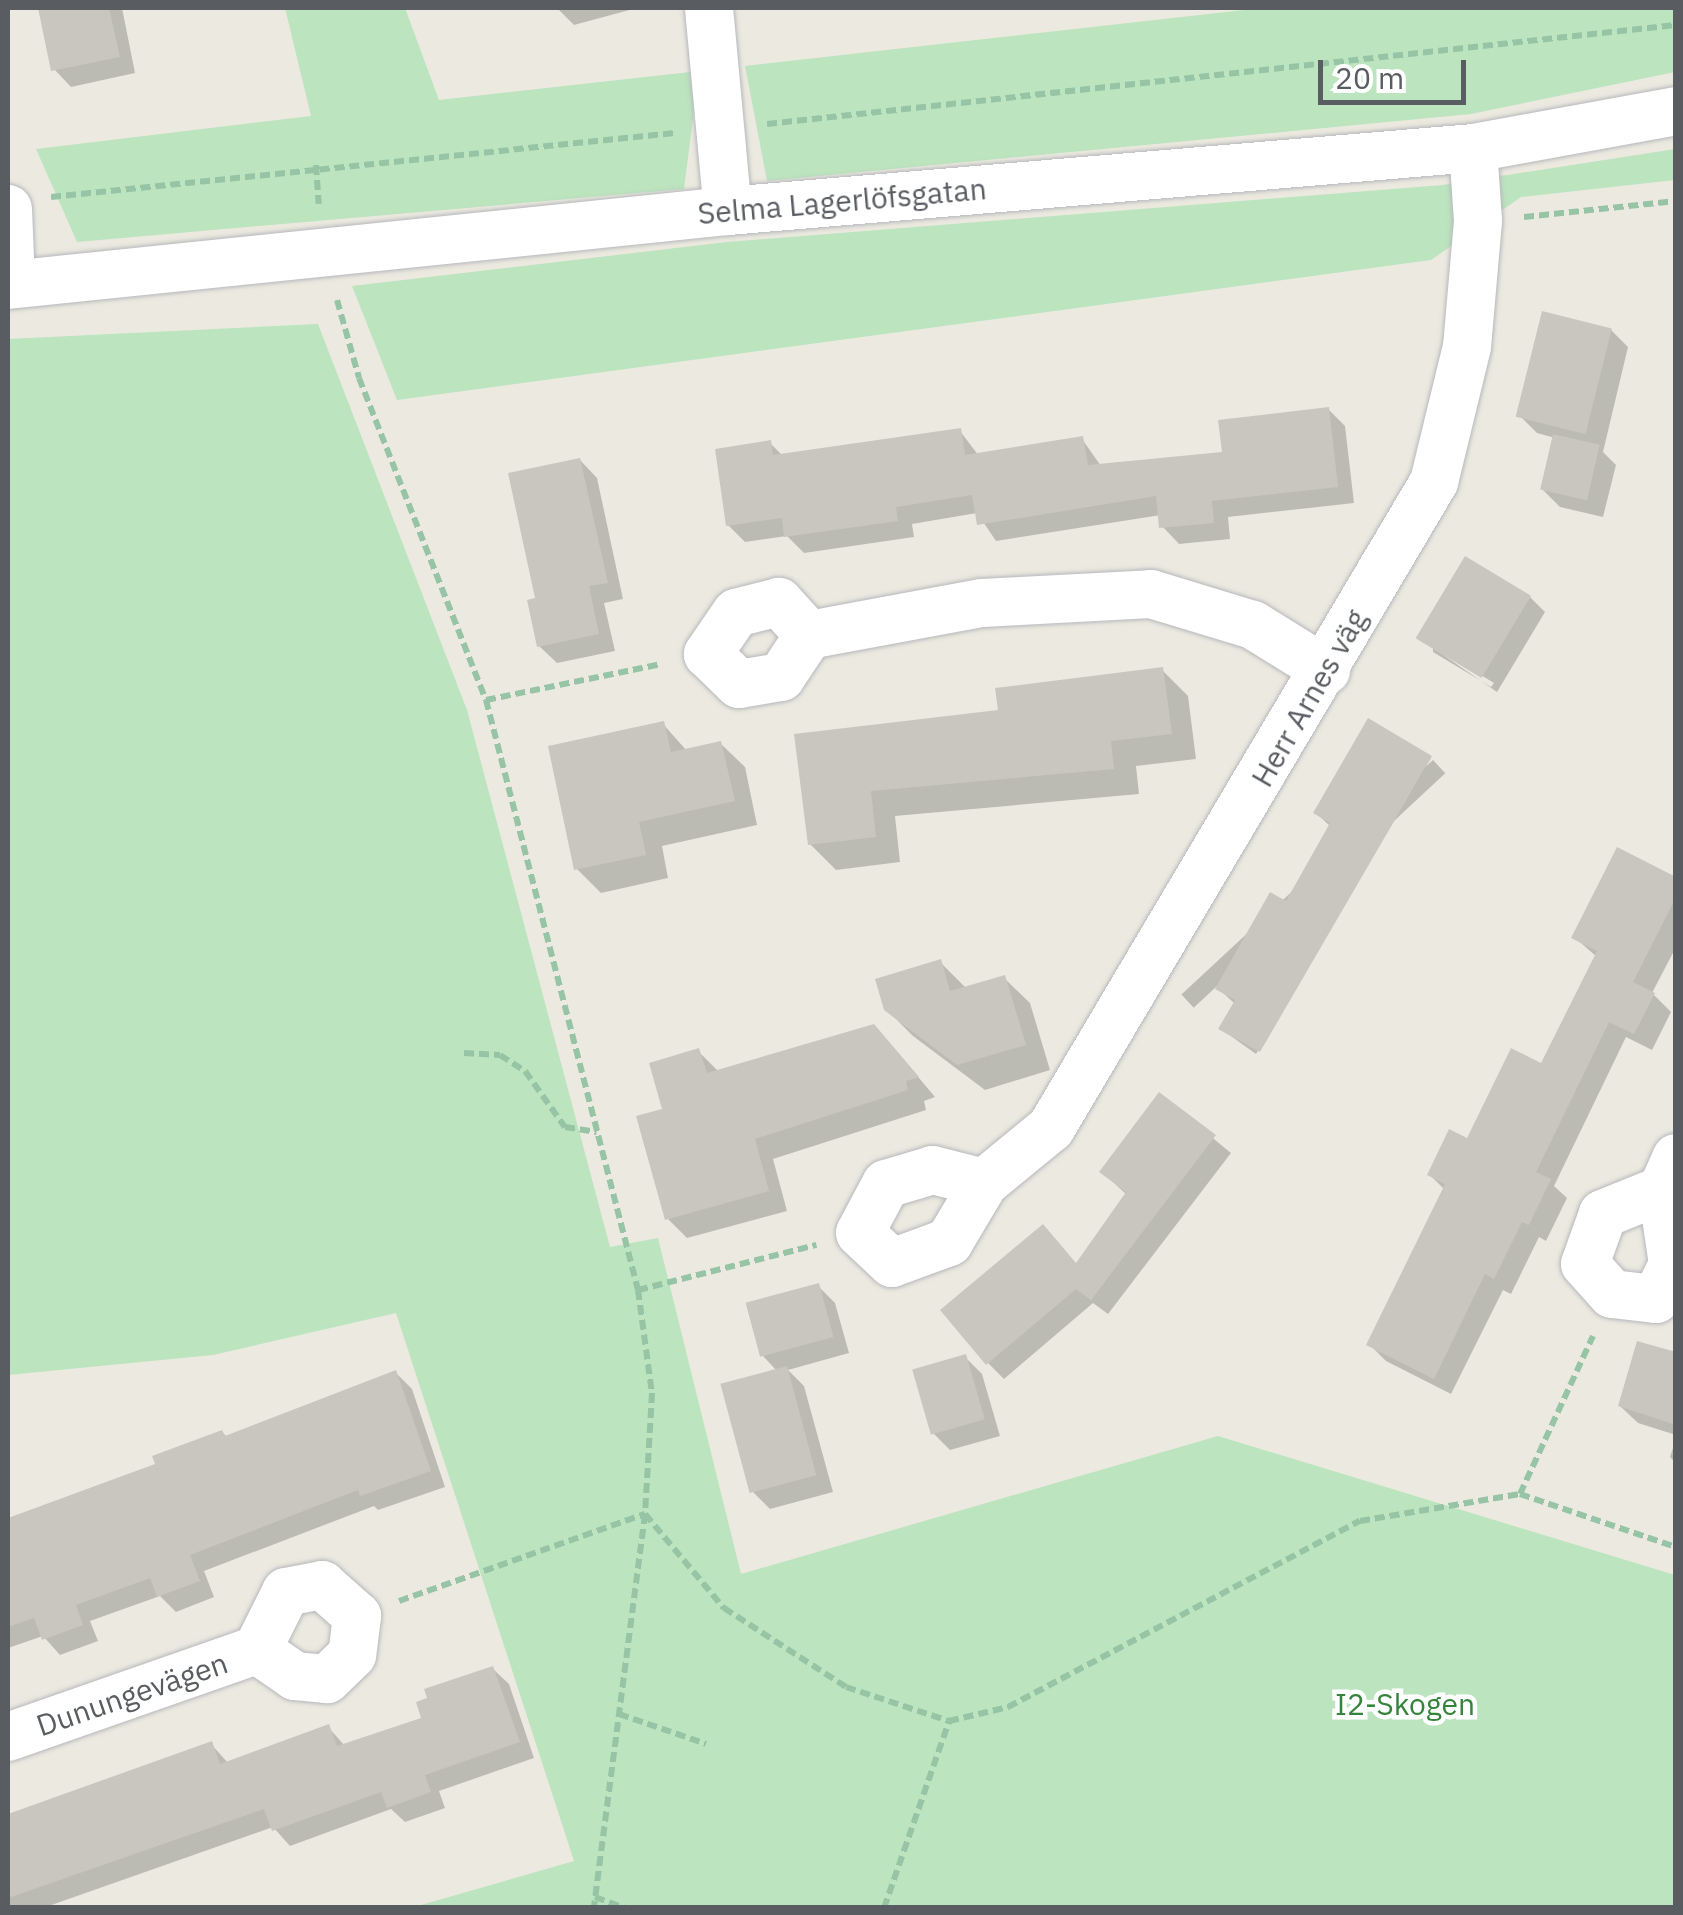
<!DOCTYPE html>
<html>
<head>
<meta charset="utf-8">
<style>
  body { margin:0 }
  #map { position:relative; width:1683px; height:1915px; overflow:hidden; background:#eceae0; font-family:"IBM Plex Sans",sans-serif }
  div>[style] { position:absolute }
  .green>* { inset:0; background:#bce4be }
  .shadow>* { inset:0; background:#0003; transform-origin:0 0 }
  .building>* { inset:0; background:#c9c6bf; transform-origin:0 0 }
  .path>* { height:6px; margin-top:-3px; transform-origin:0; background:repeating-linear-gradient(90deg,#96c4a5 0 10px,transparent 0 15px) }
  .roads { filter:drop-shadow(0 0 2px #b6b8bd) drop-shadow(0 0 2px #b6b8bd) }
  .street>* { height:48px; margin:-24px; padding:0 24px; transform-origin:24px; border-radius:24px; background:#fff }
  span { translate:-50% -50%; white-space:nowrap; text-align:center; line-height:1.15; -webkit-text-stroke:9px #fff; paint-order:stroke }
  .street-label { font-size:30px; color:#595c61 }
  .park-label { font-size:30px; color:#35843c }
  .frame { position:absolute; inset:0; border:10px solid #595c61; pointer-events:none }
  .scale { position:absolute; left:1318px; top:60px; width:148px; height:45px; box-sizing:border-box; border:5px solid #595c61; border-top:0; padding-left:12px; font-size:30px; line-height:35px; white-space:nowrap; color:#595c61; -webkit-text-stroke:8px #fff; paint-order:stroke }
</style>
</head>
<body>
<div id="map">
  <div class="green">
    <i style="clip-path:polygon(285px 8px,405px 8px,439px 100px,699px 71px,684px 189px,77px 242px,36px 149px,311px 116px)"></i>
    <i style="clip-path:polygon(1262px 8px,1675px 8px,1675px 72px,1471px 114px,767px 181px,745px 66px)"></i>
    <i style="clip-path:polygon(1675px 149px,1675px 180px,1521px 197px,1431px 260px,397px 400px,352px 286px,727px 242px,1443px 185px)"></i>
    <i style="clip-path:polygon(318px 324px,467px 710px,610px 1247px,658px 1238px,741px 1574px,1218px 1436px,1675px 1575px,1675px 1907px,414px 1907px,574px 1861px,396px 1313px,213px 1355px,8px 1375px,8px 339px)"></i>
  </div>
  <div class="shadow">
    <i style="clip-path:polygon(41px 8px,122px 8px,135px 73px,71px 87px,54px 69px)"></i>
    <i style="clip-path:polygon(557px 8px,637px 8px,574px 25px)"></i>
    <i style="clip-path:polygon(1611px 330px,1628px 347px,1603px 452px,1616px 465px,1603px 517px,1560px 507px,1543px 490px,1555px 438px,1537px 433px,1520px 416px)"></i>
    <i style="clip-path:polygon(1328px 409px,1345px 426px,1354px 503px,1228px 517px,1230px 539px,1179px 544px,1162px 526px,1161px 515px,996px 541px,977px 513px,912px 524px,914px 537px,804px 553px,787px 536px,745px 542px,728px 525px,770px 443px,783px 456px,960px 431px,979px 456px,1082px 439px,1101px 466px,1225px 454px)"></i>
    <i style="clip-path:polygon(580px 460px,597px 478px,623px 599px,604px 603px,615px 651px,557px 663px,539px 646px,538px 600px)"></i>
    <i style="clip-path:polygon(evenodd,1530px 597px,1545px 612px,1497px 692px,1419px 638px,1530px 597px,1433px 646px,1494px 683px,1491px 687px,1433px 652px,1433px 646px)"></i>
    <i style="clip-path:polygon(1162px 670px,1188px 696px,1196px 759px,1136px 766px,1139px 794px,895px 816px,900px 862px,836px 870px,810px 844px,797px 736px,1000px 712px)"></i>
    <i style="clip-path:polygon(1368px 722px,1431px 758px,1256px 1054px,1221px 1029px,1235px 1004px,1218px 988px,1271px 895px,1287px 905px,1331px 827px,1316px 813px)"></i>
    <i style="clip-path:polygon(663px 724px,687px 751px,721px 744px,745px 767px,757px 825px,662px 846px,668px 878px,601px 893px,577px 869px)"></i>
    <i style="left:1433px;top:760px;width:18px;height:344px;rotate:47deg"></i>
    <i style="clip-path:polygon(1676px 880px,1676px 947px,1652px 993px,1671px 1012px,1652px 1050px,1626px 1037px,1554px 1186px,1567px 1198px,1546px 1241px,1539px 1237px,1511px 1294px,1503px 1290px,1451px 1394px,1386px 1361px,1369px 1344px,1445px 1190px,1430px 1175px,1542px 1067px,1597px 957px,1574px 937px)"></i>
    <i style="clip-path:polygon(940px 962px,967px 989px,1004px 978px,1030px 1003px,1050px 1070px,985px 1090px,913px 1036px,886px 1009px)"></i>
    <i style="clip-path:polygon(893px 1047px,935px 1097px,924px 1101px,926px 1110px,773px 1159px,787px 1211px,687px 1238px,667px 1218px,666px 1111px,698px 1051px,719px 1072px)"></i>
    <i style="clip-path:polygon(1160px 1095px,1231px 1153px,1108px 1314px,1093px 1303px,1004px 1379px,988px 1363px,1078px 1265px,1127px 1195px,1102px 1172px)"></i>
    <i style="clip-path:polygon(818px 1286px,835px 1303px,849px 1353px,788px 1370px,804px 1386px,833px 1492px,770px 1509px,753px 1492px,777px 1371px,762px 1355px)"></i>
    <i style="clip-path:polygon(1676px 1355px,1676px 1435px,1638px 1423px,1620px 1406px)"></i>
    <i style="clip-path:polygon(965px 1357px,982px 1374px,1000px 1436px,950px 1450px,933px 1433px)"></i>
    <i style="clip-path:polygon(396px 1373px,412px 1389px,445px 1487px,378px 1510px,374px 1506px,204px 1571px,214px 1597px,176px 1612px,160px 1596px,90px 1621px,98px 1641px,60px 1655px,43px 1636px,8px 1648px,8px 1521px,158px 1465px,222px 1432px,228px 1438px)"></i>
    <i style="clip-path:polygon(1676px 1439px,1676px 1463px,1670px 1457px)"></i>
    <i style="clip-path:polygon(493px 1669px,509px 1684px,534px 1758px,439px 1791px,445px 1808px,405px 1822px,391px 1809px,290px 1846px,273px 1827px,43px 1908px,8px 1908px,8px 1816px,211px 1744px,228px 1763px,328px 1727px,345px 1746px,424px 1719px)"></i>
  </div>
  <div class="building">
    <i style="clip-path:polygon(38px 8px,109px 8px,120px 57px,51px 71px)"></i>
    <i style="left:1542px;top:311px;width:72px;height:109px;rotate:14deg"></i>
    <i style="clip-path:polygon(1329px 407px,1338px 487px,1212px 501px,1214px 523px,1159px 528px,1156px 496px,977px 525px,972px 495px,896px 507px,898px 521px,784px 537px,782px 518px,726px 526px,715px 449px,771px 440px,773px 455px,961px 428px,965px 455px,1083px 436px,1088px 465px,1222px 452px,1218px 420px)"></i>
    <i style="left:1553px;top:434px;width:48px;height:57px;rotate:13deg"></i>
    <i style="clip-path:polygon(580px 458px,608px 583px,589px 586px,599px 634px,537px 647px,527px 600px,535px 598px,508px 473px)"></i>
    <i style="left:1465px;top:556px;width:77px;height:96px;rotate:31deg"></i>
    <i style="clip-path:polygon(1163px 667px,1172px 734px,1111px 741px,1114px 769px,871px 791px,876px 837px,808px 845px,794px 734px,998px 710px,995px 688px)"></i>
    <i style="clip-path:polygon(1368px 718px,1432px 756px,1260px 1052px,1218px 1029px,1235px 1000px,1215px 989px,1270px 892px,1286px 901px,1330px 823px,1313px 813px)"></i>
    <i style="clip-path:polygon(664px 721px,671px 752px,721px 741px,735px 801px,639px 822px,646px 855px,574px 870px,548px 746px)"></i>
    <i style="clip-path:polygon(1617px 847px,1676px 877px,1676px 897px,1633px 982px,1655px 993px,1634px 1034px,1609px 1022px,1536px 1172px,1551px 1179px,1529px 1225px,1522px 1222px,1494px 1279px,1485px 1274px,1434px 1379px,1366px 1345px,1445px 1184px,1427px 1175px,1449px 1129px,1467px 1138px,1511px 1048px,1541px 1063px,1597px 951px,1571px 938px)"></i>
    <i style="clip-path:polygon(941px 959px,950px 991px,1005px 975px,1026px 1045px,957px 1065px,884px 1010px,875px 979px)"></i>
    <i style="clip-path:polygon(874px 1024px,919px 1077px,906px 1081px,908px 1090px,755px 1139px,769px 1191px,665px 1220px,636px 1116px,662px 1109px,649px 1063px,699px 1048px,707px 1073px)"></i>
    <i style="clip-path:polygon(1159px 1092px,1216px 1135px,1091px 1300px,1076px 1289px,986px 1365px,940px 1310px,1043px 1224px,1076px 1263px,1126px 1192px,1099px 1172px)"></i>
    <i style="left:819px;top:1283px;width:56px;height:76px;rotate:75deg"></i>
    <i style="clip-path:polygon(1637px 1341px,1676px 1352px,1676px 1425px,1618px 1406px)"></i>
    <i style="left:966px;top:1354px;width:68px;height:56px;rotate:74deg"></i>
    <i style="left:787px;top:1366px;width:113px;height:69px;rotate:75deg"></i>
    <i style="clip-path:polygon(396px 1370px,431px 1471px,360px 1496px,358px 1490px,190px 1555px,200px 1581px,157px 1597px,150px 1578px,76px 1605px,83px 1625px,42px 1640px,34px 1618px,8px 1627px,8px 1518px,155px 1464px,152px 1456px,222px 1430px,225px 1436px)"></i>
    <i style="clip-path:polygon(493px 1666px,520px 1742px,425px 1775px,431px 1792px,387px 1808px,381px 1792px,272px 1831px,264px 1809px,8px 1898px,8px 1814px,212px 1741px,220px 1764px,329px 1724px,337px 1746px,421px 1718px,416px 1702px,427px 1698px,424px 1689px)"></i>
  </div>
  <div class="path">
    <i style="left:767px;top:124px;width:914px;rotate:-6.22deg"></i>
    <i style="left:316px;top:165px;width:39px;rotate:86deg"></i>
    <i style="left:51px;top:197px;width:627px;rotate:-5.86deg"></i>
    <i style="left:1524px;top:217px;width:153px;rotate:-6deg"></i>
    <i style="left:337px;top:300px;width:81px;rotate:74.2deg"></i>
    <i style="left:359px;top:378px;width:346px;rotate:68.5deg"></i>
    <i style="left:486px;top:700px;width:609px;rotate:75.55deg"></i>
    <i style="left:638px;top:1290px;width:104px;rotate:82.3deg"></i>
    <i style="left:652px;top:1393px;width:121px;rotate:93.3deg"></i>
    <i style="left:645px;top:1514px;width:397px;rotate:97.4deg"></i>
    <i style="left:486px;top:700px;width:179px;rotate:-11.6deg"></i>
    <i style="left:464px;top:1053px;width:36px;rotate:3deg"></i>
    <i style="left:500px;top:1055px;width:30px;rotate:33deg"></i>
    <i style="left:525px;top:1071px;width:69px;rotate:54.5deg"></i>
    <i style="left:565px;top:1127px;width:32px;rotate:9deg"></i>
    <i style="left:638px;top:1290px;width:184px;rotate:-14.2deg"></i>
    <i style="left:1520px;top:1494px;width:165px;rotate:18.8deg"></i>
    <i style="left:399px;top:1601px;width:261px;rotate:-19.5deg"></i>
    <i style="left:645px;top:1514px;width:123px;rotate:50deg"></i>
    <i style="left:724px;top:1608px;width:145px;rotate:32.9deg"></i>
    <i style="left:846px;top:1687px;width:108px;rotate:18.3deg"></i>
    <i style="left:949px;top:1721px;width:61px;rotate:-13.3deg"></i>
    <i style="left:1008px;top:1707px;width:398px;rotate:-27.9deg"></i>
    <i style="left:1360px;top:1521px;width:162px;rotate:-9.6deg"></i>
    <i style="left:1520px;top:1494px;width:174px;rotate:-65.2deg"></i>
    <i style="left:619px;top:1714px;width:92px;rotate:19deg"></i>
    <i style="left:595px;top:1897px;width:32px;rotate:20deg"></i>
    <i style="left:884px;top:1908px;width:198px;rotate:-70.8deg"></i>
  </div>
  <div class="roads">
    <div class="street">
      <i style="left:709px;top:8px;width:204px;rotate:84.7deg"></i>
      <i style="left:8px;top:209px;width:75px;rotate:87.7deg"></i>
      <i style="left:8px;top:285px;width:724px;rotate:-5.87deg"></i>
      <i style="left:728px;top:211px;width:748px;rotate:-4.83deg"></i>
      <i style="left:1473px;top:148px;width:206px;rotate:-10.3deg"></i>
      <i style="left:809px;top:635px;width:45px;rotate:-132.3deg"></i>
      <i style="left:779px;top:602px;width:44px;rotate:165.7deg"></i>
      <i style="left:736px;top:613px;width:50px;rotate:124.3deg"></i>
      <i style="left:708px;top:654px;width:43px;rotate:44.1deg"></i>
      <i style="left:739px;top:684px;width:43px;rotate:-9.5deg"></i>
      <i style="left:781px;top:677px;width:50px;rotate:-56.3deg"></i>
      <i style="left:809px;top:635px;width:176px;rotate:-10.5deg"></i>
      <i style="left:982px;top:603px;width:169px;rotate:-3deg"></i>
      <i style="left:1151px;top:594px;width:107px;rotate:16.9deg"></i>
      <i style="left:1253px;top:625px;width:86px;rotate:31.7deg"></i>
      <i style="left:984px;top:1183px;width:53px;rotate:-165.7deg"></i>
      <i style="left:933px;top:1170px;width:49px;rotate:163.4deg"></i>
      <i style="left:886px;top:1184px;width:55px;rotate:118deg"></i>
      <i style="left:860px;top:1233px;width:44px;rotate:43.2deg"></i>
      <i style="left:892px;top:1263px;width:61px;rotate:-20.2deg"></i>
      <i style="left:949px;top:1242px;width:69px;rotate:-59.3deg"></i>
      <i style="left:984px;top:1183px;width:87px;rotate:-39.4deg"></i>
      <i style="left:1051px;top:1128px;width:751px;rotate:-59.34deg"></i>
      <i style="left:1434px;top:482px;width:139px;rotate:-76.3deg"></i>
      <i style="left:1467px;top:347px;width:126px;rotate:-85deg"></i>
      <i style="left:1478px;top:221px;width:73px;rotate:-93.9deg"></i>
      <i style="left:1662px;top:1190px;width:64px;rotate:157.9deg"></i>
      <i style="left:1603px;top:1214px;width:53px;rotate:109.8deg"></i>
      <i style="left:1585px;top:1264px;width:40px;rotate:48deg"></i>
      <i style="left:1612px;top:1294px;width:44px;rotate:6.5deg"></i>
      <i style="left:1656px;top:1299px;width:39px;rotate:-64deg"></i>
      <i style="left:1673px;top:1264px;width:75px;rotate:-98.5deg"></i>
      <i style="left:1662px;top:1190px;width:35px;rotate:-66deg"></i>
      <i style="left:322px;top:1585px;width:47px;rotate:41.5deg"></i>
      <i style="left:357px;top:1616px;width:39px;rotate:97deg"></i>
      <i style="left:352px;top:1655px;width:35px;rotate:136deg"></i>
      <i style="left:327px;top:1679px;width:32px;rotate:-175deg"></i>
      <i style="left:295px;top:1676px;width:46px;rotate:-145.6deg"></i>
      <i style="left:257px;top:1650px;width:65px;rotate:-63.4deg"></i>
      <i style="left:286px;top:1592px;width:37px;rotate:-11deg"></i>
      <i style="left:8px;top:1737px;width:264px;rotate:-19.3deg"></i>
    </div>
  </div>
  <div class="street-label">
    <span style="left:842px;top:201px;rotate:-5deg">Selma Lagerlöfsgatan</span>
    <span style="left:1309px;top:698px;rotate:-60deg">Herr Arnes väg</span>
    <span style="left:132px;top:1694px;rotate:-19deg">Dunungevägen</span>
  </div>
  <div class="park-label">
    <span style="left:1405px;top:1704px">I2-Skogen</span>
  </div>
  <div class="frame"></div>
  <div class="scale">20 m</div>
</div>
</body>
</html>
